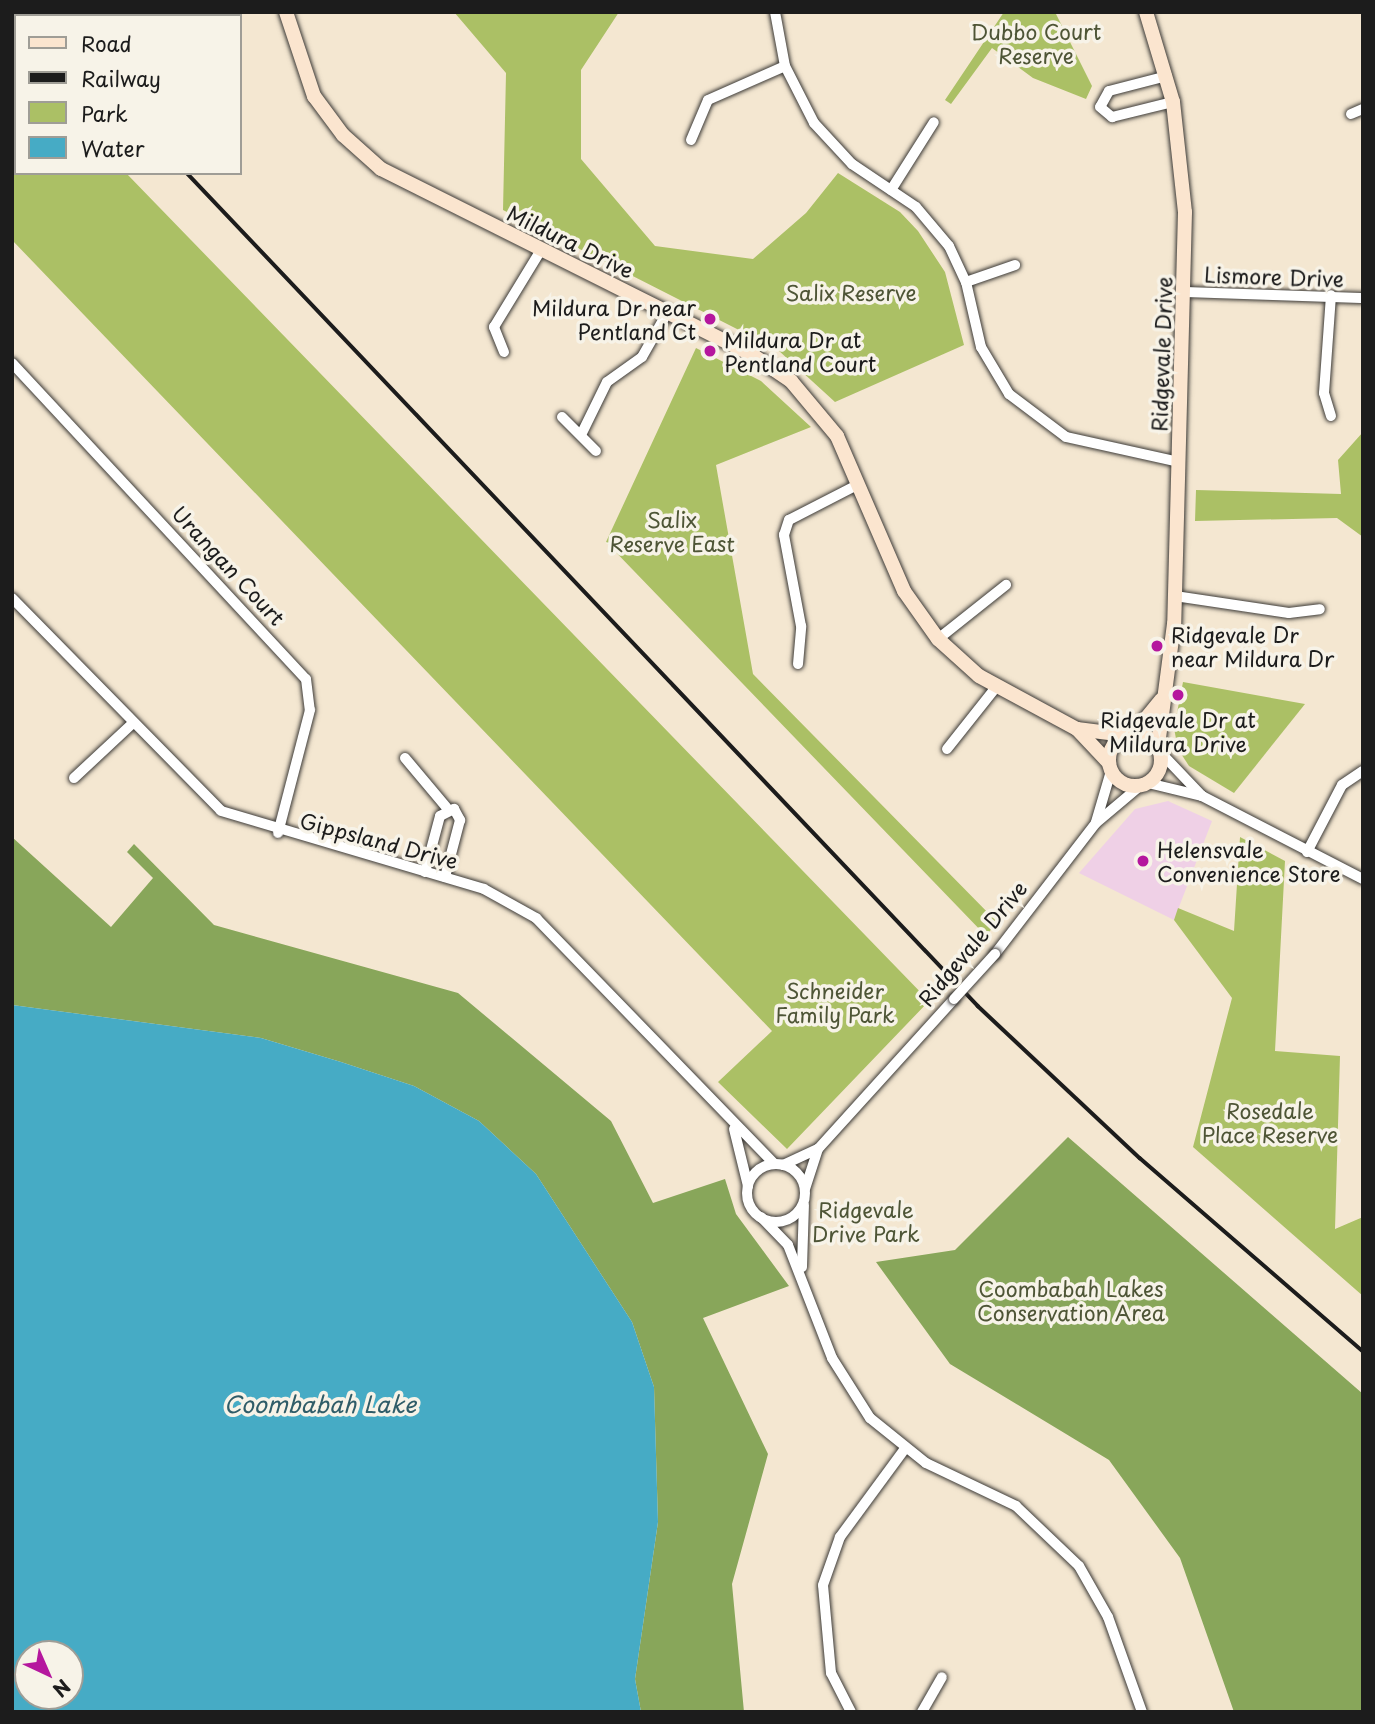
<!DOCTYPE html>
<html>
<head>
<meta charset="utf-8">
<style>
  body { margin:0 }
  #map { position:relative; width:1375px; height:1724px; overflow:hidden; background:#f4e7d1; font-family:"Playpen Sans",sans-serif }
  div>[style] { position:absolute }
  .built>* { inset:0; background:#efd0e6 }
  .green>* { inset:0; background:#abc065 }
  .forest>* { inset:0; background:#88a65a }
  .water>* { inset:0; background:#46abc5 }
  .roads { filter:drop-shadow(0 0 2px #3c3a37) drop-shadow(0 0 2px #3c3a37) }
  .street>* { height:10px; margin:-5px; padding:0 5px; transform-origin:5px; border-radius:5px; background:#fff }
  .street>.ring { margin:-5px; padding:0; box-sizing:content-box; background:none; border:10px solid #fff; border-radius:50% }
  .secondary>* { height:14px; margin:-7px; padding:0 7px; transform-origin:7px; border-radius:7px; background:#fbe5cf }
  .secondary>.ring { margin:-7px; padding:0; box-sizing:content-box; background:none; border:14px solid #fbe5cf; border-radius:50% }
  .rail>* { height:3.5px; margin:-1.75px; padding:0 1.75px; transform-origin:1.75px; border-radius:1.75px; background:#1c1c1c }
  .bridges { filter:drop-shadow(0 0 2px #3c3a37) drop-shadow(0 0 2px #3c3a37) }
  .street-bridge>* { height:10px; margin:-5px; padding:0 5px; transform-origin:5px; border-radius:5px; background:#fff }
  .dots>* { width:19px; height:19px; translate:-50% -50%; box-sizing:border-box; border:4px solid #f7f3e8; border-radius:50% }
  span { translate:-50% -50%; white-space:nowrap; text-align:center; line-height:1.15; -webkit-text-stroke:7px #f7f3e8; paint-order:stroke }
  .park-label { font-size:21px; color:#4e5536 }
  .street-label { font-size:21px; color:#1c1c1c }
  .poi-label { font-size:21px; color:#1c1c1c }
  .right { translate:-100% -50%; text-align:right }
  .left { translate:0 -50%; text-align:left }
  .water-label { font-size:23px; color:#2f5c68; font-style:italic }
  .frame { position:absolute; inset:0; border:14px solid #1c1c1c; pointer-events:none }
  .legend { position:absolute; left:14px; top:14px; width:228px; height:161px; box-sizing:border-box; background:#f7f3e8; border:2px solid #9f9d96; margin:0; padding:9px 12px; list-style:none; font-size:21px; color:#1c1c1c }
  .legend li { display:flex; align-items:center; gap:14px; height:35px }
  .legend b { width:35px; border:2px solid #9f9d96 }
  .north { position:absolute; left:14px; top:1640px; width:70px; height:70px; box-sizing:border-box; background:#f7f3e8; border:2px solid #9f9d96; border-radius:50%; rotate:136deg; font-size:19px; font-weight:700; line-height:28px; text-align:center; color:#1c1c1c }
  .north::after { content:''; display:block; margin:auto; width:24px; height:32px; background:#b5179e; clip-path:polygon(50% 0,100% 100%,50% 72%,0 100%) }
</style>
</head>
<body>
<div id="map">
  <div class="built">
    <i style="clip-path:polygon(1168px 801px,1212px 821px,1174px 920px,1079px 873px,1135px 809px)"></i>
  </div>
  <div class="green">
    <i style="clip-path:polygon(454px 12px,619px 12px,581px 70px,581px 159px,655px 246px,753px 259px,806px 213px,838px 173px,900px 212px,918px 231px,945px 272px,964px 345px,835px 402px,778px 350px,503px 210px,506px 73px)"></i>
    <i style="clip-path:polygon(1004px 12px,1055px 12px,1092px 86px,1086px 99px,1033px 78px,992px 48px,951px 104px,945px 100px)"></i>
    <i style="clip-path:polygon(12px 56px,16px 173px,126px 173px,929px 1001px,787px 1149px,718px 1082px,772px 1031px,12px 240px)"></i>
    <i style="clip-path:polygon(696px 348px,761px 381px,811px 427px,716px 465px,753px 674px,997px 922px,986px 936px,606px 542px)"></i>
    <i style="clip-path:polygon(1363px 432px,1363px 537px,1337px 518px,1195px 521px,1196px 490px,1341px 494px,1338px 460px)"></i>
    <i style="clip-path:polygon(1183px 682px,1305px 704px,1234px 793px,1189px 766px,1178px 749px,1174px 728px)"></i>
    <i style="clip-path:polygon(1240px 837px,1285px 861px,1275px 1051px,1340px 1056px,1335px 1229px,1363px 1217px,1363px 1296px,1193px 1147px,1232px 998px,1174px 920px,1178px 908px,1234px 931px)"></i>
  </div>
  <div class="forest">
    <i style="clip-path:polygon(12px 837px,111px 927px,153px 878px,127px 852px,134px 844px,214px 925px,458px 993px,611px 1121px,653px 1203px,725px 1179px,736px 1214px,789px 1286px,703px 1318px,768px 1454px,732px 1584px,744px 1712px,641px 1712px,635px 1679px,658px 1522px,654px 1387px,632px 1322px,536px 1174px,479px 1121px,414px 1086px,341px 1062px,261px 1038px,12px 1005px)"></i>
    <i style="clip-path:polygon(1068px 1137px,1363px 1394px,1363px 1712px,1234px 1712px,1180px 1558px,1109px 1460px,950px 1364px,876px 1262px,955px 1250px)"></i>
  </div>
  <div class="water">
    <i style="clip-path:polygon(evenodd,12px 1005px,261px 1038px,341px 1062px,414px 1086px,479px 1121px,536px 1174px,632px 1322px,654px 1387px,658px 1522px,635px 1679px,641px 1712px,12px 1712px,12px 1005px,28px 1654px,70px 1654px,70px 1696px,28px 1696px,28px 1654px)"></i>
  </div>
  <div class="roads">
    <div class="street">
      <i style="left:775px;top:12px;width:55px;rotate:79.5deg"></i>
      <i style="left:785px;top:66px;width:64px;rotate:63deg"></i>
      <i style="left:814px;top:123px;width:56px;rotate:47.2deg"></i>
      <i style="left:852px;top:164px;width:77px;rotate:33.9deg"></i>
      <i style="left:916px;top:207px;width:51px;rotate:49.8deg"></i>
      <i style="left:949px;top:246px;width:40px;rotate:65deg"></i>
      <i style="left:966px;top:282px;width:67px;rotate:77deg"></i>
      <i style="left:981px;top:347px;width:55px;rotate:59.2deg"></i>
      <i style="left:1009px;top:394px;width:71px;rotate:37deg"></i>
      <i style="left:1066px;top:437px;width:116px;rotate:12.5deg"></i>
      <i style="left:1167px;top:76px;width:60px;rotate:165.5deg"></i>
      <i style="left:1109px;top:91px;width:18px;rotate:119deg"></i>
      <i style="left:1100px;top:107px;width:16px;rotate:40deg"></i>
      <i style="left:1112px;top:117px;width:63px;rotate:-13.8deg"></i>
      <i style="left:1351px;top:114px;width:13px;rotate:-23deg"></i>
      <i style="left:691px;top:140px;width:43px;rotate:-67deg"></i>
      <i style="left:708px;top:100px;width:84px;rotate:-23.8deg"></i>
      <i style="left:891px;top:190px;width:80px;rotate:-57.7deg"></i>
      <i style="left:966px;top:282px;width:52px;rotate:-19.1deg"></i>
      <i style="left:1183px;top:292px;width:180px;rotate:1.9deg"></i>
      <i style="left:504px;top:352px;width:27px;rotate:-112deg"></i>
      <i style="left:494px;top:327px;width:90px;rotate:-58.6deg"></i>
      <i style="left:12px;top:363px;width:432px;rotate:47.1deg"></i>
      <i style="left:306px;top:679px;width:31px;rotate:83deg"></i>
      <i style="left:310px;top:710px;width:127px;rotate:104.6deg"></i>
      <i style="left:1331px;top:416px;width:24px;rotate:-107deg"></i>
      <i style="left:1324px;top:393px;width:98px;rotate:-85.9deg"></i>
      <i style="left:562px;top:417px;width:48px;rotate:45deg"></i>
      <i style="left:581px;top:435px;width:59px;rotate:-63.9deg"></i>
      <i style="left:607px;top:382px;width:43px;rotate:-35.5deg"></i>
      <i style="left:642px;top:357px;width:51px;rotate:-60.4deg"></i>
      <i style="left:1175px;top:596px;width:115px;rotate:8.5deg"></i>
      <i style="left:1289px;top:613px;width:31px;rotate:-7deg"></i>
      <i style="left:12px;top:598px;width:298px;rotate:45.5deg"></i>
      <i style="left:221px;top:811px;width:274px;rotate:16.5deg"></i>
      <i style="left:484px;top:889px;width:60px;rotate:29.1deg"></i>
      <i style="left:536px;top:918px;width:342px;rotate:45.9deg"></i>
      <i style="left:938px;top:639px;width:87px;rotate:-38.5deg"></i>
      <i style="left:798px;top:664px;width:38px;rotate:-85deg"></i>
      <i style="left:801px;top:626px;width:93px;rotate:-100.6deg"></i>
      <i style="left:784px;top:535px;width:16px;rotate:-72deg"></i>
      <i style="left:789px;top:520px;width:79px;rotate:-27.2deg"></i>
      <i style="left:947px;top:749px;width:80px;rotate:-51.6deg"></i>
      <i style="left:1162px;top:754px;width:58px;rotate:46.4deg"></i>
      <i style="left:1202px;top:796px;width:181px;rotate:27.3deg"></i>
      <i style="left:405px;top:758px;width:65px;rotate:50deg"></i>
      <i style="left:74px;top:778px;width:79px;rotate:-43deg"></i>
      <i style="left:1148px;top:783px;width:56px;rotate:13.5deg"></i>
      <i style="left:1096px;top:822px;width:53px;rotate:-73.6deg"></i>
      <i style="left:1307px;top:852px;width:76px;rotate:-62.4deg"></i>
      <i style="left:1342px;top:785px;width:25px;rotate:-34deg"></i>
      <i style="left:425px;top:872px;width:58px;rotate:-75deg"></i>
      <i style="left:440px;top:816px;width:16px;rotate:-27deg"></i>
      <i style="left:454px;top:809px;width:13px;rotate:61deg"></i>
      <i style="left:460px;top:820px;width:59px;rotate:104.7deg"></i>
      <i style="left:995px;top:954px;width:165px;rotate:-52.4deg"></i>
      <i style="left:1096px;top:823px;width:57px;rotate:-40.1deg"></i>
      <i style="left:734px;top:1129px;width:59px;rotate:76.2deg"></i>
      <i class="ring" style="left:747px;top:1164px;width:48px;height:48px"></i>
      <i style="left:783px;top:1165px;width:38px;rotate:-25deg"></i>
      <i style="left:818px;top:1149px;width:202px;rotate:-47.8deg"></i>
      <i style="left:805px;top:1189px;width:42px;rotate:-72deg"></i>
      <i style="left:761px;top:1217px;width:39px;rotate:46deg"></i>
      <i style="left:788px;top:1245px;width:121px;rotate:68.7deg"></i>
      <i style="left:832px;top:1358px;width:71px;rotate:57.7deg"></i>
      <i style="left:870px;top:1418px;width:72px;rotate:38.8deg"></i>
      <i style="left:926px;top:1463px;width:100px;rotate:25.5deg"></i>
      <i style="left:1016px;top:1506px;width:87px;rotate:43.6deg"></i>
      <i style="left:1079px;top:1566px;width:59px;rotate:60.4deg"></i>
      <i style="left:1108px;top:1617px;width:101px;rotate:70.3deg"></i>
      <i style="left:802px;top:1267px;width:62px;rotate:-88.2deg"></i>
      <i style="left:851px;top:1712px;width:44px;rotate:-117.1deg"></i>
      <i style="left:831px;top:1673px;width:88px;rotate:-95.2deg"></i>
      <i style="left:823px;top:1585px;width:51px;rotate:-70.5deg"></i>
      <i style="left:840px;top:1537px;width:108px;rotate:-53.7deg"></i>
      <i style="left:922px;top:1712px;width:40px;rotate:-60.3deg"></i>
    </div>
    <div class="secondary">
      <i style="left:286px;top:12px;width:89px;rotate:71.6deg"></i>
      <i style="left:314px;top:96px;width:49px;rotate:53.4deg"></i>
      <i style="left:343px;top:135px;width:51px;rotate:41.8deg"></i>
      <i style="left:381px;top:169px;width:417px;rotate:26.6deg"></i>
      <i style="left:754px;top:356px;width:45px;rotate:34deg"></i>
      <i style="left:791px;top:381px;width:72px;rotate:50.1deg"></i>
      <i style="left:837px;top:436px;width:169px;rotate:66.6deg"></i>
      <i style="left:904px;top:591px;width:59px;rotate:54.7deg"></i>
      <i style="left:938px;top:639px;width:55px;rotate:42.1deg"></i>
      <i style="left:979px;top:676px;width:111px;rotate:28.4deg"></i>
      <i style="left:1077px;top:729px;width:47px;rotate:46.7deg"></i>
      <i style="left:1146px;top:12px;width:94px;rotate:73.3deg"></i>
      <i style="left:1173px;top:102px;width:111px;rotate:83.8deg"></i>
      <i style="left:1185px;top:212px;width:412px;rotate:91.5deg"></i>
      <i style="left:1174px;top:624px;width:123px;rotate:97.5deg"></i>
      <i style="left:1077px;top:729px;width:48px;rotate:7.1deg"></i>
      <i style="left:1134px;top:733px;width:43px;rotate:-50.7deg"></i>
      <i class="ring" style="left:1109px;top:734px;width:38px;height:38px"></i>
    </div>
  </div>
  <div class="rail">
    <i style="left:35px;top:12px;width:5px;rotate:53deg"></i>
    <i style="left:50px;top:12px;width:5px;rotate:53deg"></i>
    <i style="left:187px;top:173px;width:1149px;rotate:46.48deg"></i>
    <i style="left:978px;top:1006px;width:222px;rotate:43.2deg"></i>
    <i style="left:1140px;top:1158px;width:295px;rotate:40.9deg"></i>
  </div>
  <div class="bridges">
    <div class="street-bridge">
      <i style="left:954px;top:999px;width:61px;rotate:-47.7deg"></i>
    </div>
  </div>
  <div class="dots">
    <i style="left:710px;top:319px;background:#b5179e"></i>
    <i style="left:710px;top:351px;background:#b5179e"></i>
    <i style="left:1157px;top:646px;background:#b5179e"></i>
    <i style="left:1178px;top:695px;background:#b5179e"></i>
    <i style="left:1143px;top:861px;background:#b5179e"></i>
  </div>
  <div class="park-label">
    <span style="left:1036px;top:43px">Dubbo Court<br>Reserve</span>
    <span style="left:851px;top:292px">Salix Reserve</span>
    <span style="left:672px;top:531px">Salix<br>Reserve East</span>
    <span style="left:835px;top:1002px">Schneider<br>Family Park</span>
    <span style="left:1270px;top:1122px">Rosedale<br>Place Reserve</span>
    <span style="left:866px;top:1221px">Ridgevale<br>Drive Park</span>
    <span style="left:1071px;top:1300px">Coombabah Lakes<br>Conservation Area</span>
  </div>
  <div class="street-label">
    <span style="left:571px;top:241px;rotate:26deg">Mildura Drive</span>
    <span style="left:1274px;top:276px;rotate:2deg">Lismore Drive</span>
    <span style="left:1161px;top:354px;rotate:-88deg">Ridgevale Drive</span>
    <span style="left:229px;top:565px;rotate:47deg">Urangan Court</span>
    <span style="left:379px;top:840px;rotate:15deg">Gippsland Drive</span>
    <span style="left:972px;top:943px;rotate:-50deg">Ridgevale Drive</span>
  </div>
  <div class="poi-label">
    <span class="right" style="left:696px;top:319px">Mildura Dr near<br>Pentland Ct</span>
    <span class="left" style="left:724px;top:351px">Mildura Dr at<br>Pentland Court</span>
    <span class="left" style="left:1171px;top:646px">Ridgevale Dr<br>near Mildura Dr</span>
    <span style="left:1178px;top:731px">Ridgevale Dr at<br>Mildura Drive</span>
    <span class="left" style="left:1157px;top:861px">Helensvale<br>Convenience Store</span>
  </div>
  <div class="water-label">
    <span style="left:320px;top:1404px">Coombabah Lake</span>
  </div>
  <div class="frame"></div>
  <ul class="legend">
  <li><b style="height:9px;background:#fbe5cf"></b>Road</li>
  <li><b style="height:9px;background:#1c1c1c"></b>Railway</li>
  <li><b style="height:19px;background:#abc065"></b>Park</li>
  <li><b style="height:19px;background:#46abc5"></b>Water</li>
  </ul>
  <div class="north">N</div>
</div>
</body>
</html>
